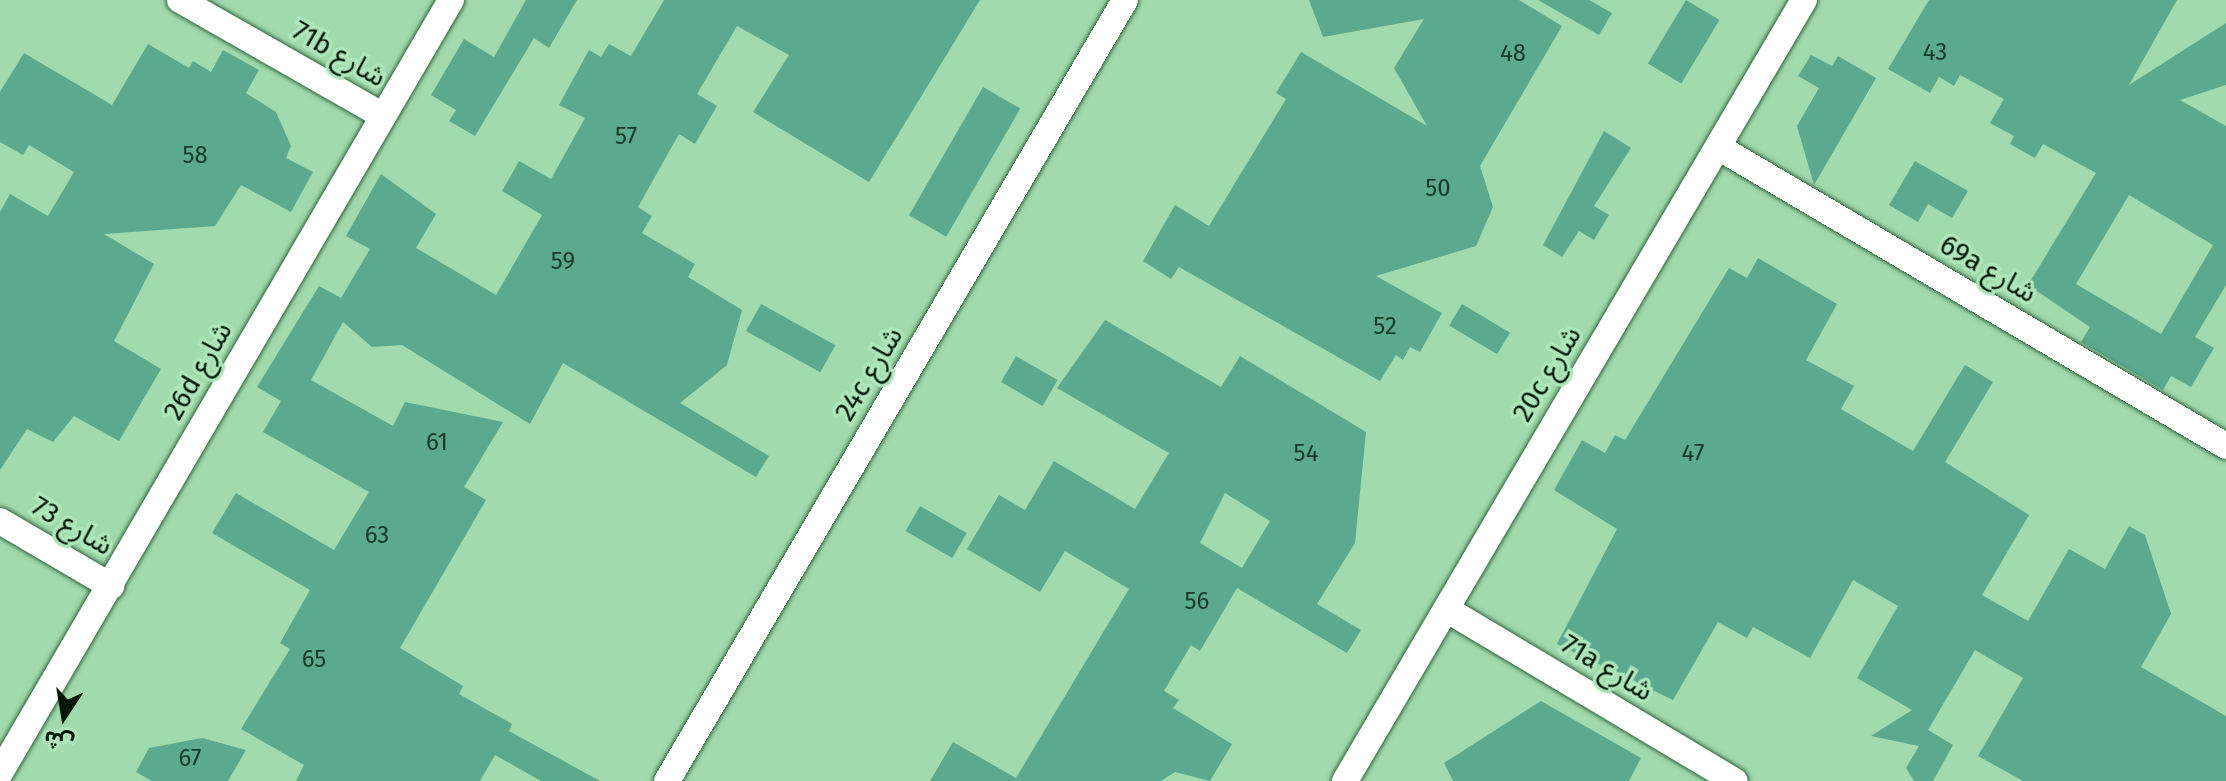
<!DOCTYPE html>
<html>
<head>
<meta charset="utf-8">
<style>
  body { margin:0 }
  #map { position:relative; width:2226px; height:781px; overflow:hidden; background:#a1daac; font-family:"Fira Sans","Noto Sans Arabic",sans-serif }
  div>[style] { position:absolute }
  .building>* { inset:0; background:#5ba98f; transform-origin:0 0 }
  .roads { filter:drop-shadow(0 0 2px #2e643c) drop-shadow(0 0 2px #2e643c) }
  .minor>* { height:26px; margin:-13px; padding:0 13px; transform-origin:13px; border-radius:13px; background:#fff }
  span { translate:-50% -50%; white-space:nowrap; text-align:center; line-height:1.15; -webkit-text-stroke:7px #ade7b9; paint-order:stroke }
  .number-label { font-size:24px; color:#183b29 }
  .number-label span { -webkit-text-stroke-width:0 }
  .street-label { font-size:28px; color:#021607 }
  .north { position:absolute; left:24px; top:677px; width:80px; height:80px; -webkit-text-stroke:6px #ade7b9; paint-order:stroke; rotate:192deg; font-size:22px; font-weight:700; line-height:32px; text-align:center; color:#021607 }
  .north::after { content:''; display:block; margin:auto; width:28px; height:36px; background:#021607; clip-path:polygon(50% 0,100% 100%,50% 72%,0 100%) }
</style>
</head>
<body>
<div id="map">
  <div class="building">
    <i style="clip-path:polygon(526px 0,577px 0,549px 48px,534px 38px,475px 136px,449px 121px,456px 110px,431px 95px,464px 39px,494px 57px)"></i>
    <i style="clip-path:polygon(664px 0,980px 0,869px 182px,753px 112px,789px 55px,737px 26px,697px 94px,717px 106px,695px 144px,679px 134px,638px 207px,652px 216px,642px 233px,695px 264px,688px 277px,742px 310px,727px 365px,680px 403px,769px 456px,756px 477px,563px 363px,530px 424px,402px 345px,372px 347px,343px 322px,311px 380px,393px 426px,405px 402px,503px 422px,464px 487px,486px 500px,400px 648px,463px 686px,459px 694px,512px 724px,509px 731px,600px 781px,541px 781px,495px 755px,480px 781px,296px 781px,304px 765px,241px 729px,290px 649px,280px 643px,310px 590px,212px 533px,236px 493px,334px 550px,369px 492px,263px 432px,281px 401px,257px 387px,319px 286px,341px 298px,370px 249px,346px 236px,381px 174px,436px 214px,416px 248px,496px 295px,542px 215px,502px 191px,519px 161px,551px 179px,585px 118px,559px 105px,589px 50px,601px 57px,609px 44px,631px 56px)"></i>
    <i style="clip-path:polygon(1309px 0,1519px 0,1562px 26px,1480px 166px,1493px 207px,1476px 246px,1376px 276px,1442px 313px,1420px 352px,1410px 347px,1403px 360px,1396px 355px,1380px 381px,1179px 267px,1171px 279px,1143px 261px,1175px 205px,1209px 226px,1286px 99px,1276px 93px,1301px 52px,1427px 126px,1394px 68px,1424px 19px,1323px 37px)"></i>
    <i style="clip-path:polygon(1538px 0,1589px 0,1612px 13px,1599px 35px)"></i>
    <i style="left:1686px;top:0;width:39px;height:74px;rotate:31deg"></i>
    <i style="clip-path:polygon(evenodd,1929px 0,2177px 0,2129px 85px,2226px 23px,2226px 85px,2180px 100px,2226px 126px,2226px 285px,2195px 337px,2214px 348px,2191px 387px,2171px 376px,2163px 390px,2081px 342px,2090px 327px,2028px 285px,2096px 173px,2043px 144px,2035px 158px,2010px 144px,2014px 136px,1990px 123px,2004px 99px,1960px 75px,1954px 86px,1939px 77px,1930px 93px,1888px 69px,1929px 0,2129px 195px,2213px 245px,2161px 334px,2076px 284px,2129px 195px)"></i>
    <i style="clip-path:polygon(148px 44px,189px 68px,193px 61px,211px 72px,223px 50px,259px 70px,246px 93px,276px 112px,291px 146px,286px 158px,313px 172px,291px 212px,241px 185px,215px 226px,104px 234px,154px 264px,114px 341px,161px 369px,119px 441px,74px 416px,53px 442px,27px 429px,0 470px,0 212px,10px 194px,48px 216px,74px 172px,29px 145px,23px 155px,0 142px,0 92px,24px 53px,112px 105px)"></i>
    <i style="clip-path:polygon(1811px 55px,1832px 66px,1838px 56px,1876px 78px,1814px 185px,1797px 126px,1819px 88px,1798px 76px)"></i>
    <i style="left:983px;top:87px;width:43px;height:148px;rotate:30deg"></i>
    <i style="clip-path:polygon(1604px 131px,1631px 148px,1594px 206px,1609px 215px,1594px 240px,1579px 231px,1562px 257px,1543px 245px)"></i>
    <i style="clip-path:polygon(1915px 161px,1968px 191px,1952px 218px,1928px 204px,1918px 222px,1889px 205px)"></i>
    <i style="clip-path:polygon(1758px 258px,1837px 304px,1806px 360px,1854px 386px,1841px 409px,1913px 451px,1965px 365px,1993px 382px,1945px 462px,2029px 515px,1982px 595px,2028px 621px,2069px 549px,2105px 569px,2129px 526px,2145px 535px,2171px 614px,2141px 667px,2226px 716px,2226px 781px,2023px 781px,1978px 756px,2023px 678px,1975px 650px,1928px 730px,1953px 745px,1933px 781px,1914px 781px,1906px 768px,1919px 746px,1871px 736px,1912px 710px,1857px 678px,1898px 606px,1853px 580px,1810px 658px,1753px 627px,1747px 638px,1718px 622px,1673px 700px,1557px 644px,1617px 529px,1554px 490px,1582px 440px,1605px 453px,1615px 435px,1625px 440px,1729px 268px,1747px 278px)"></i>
    <i style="left:761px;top:304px;width:85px;height:31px;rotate:29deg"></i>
    <i style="left:1462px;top:304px;width:56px;height:25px;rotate:31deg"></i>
    <i style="clip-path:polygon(evenodd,1105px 320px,1221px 387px,1240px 356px,1366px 432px,1355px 543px,1317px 604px,1361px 630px,1347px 653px,1237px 588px,1200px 651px,1191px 645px,1164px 691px,1179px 700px,1173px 708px,1232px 744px,1210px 781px,1175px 772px,1161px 781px,930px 781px,953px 742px,1016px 778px,1129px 589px,1065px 551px,1040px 592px,967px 549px,999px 495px,1025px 510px,1054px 461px,1135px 509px,1169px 453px,1057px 388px,1105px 320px,1225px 493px,1270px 521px,1242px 568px,1200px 543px,1225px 493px)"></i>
    <i style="left:1016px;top:356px;width:48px;height:30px;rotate:30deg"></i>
    <i style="left:920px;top:506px;width:54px;height:29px;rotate:30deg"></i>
    <i style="clip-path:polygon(1541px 701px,1641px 758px,1629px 781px,1453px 781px,1444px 763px)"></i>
    <i style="clip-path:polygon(202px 738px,246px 750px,228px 781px,152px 781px,136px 772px,149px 748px)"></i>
  </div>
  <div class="roads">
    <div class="minor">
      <i style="left:180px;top:0;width:234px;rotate:29.7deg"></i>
      <i style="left:1718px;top:147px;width:589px;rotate:30.48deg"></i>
      <i style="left:0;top:521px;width:129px;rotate:30.4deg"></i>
      <i style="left:1446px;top:609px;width:336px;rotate:30.8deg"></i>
      <i style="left:0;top:773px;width:895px;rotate:-59.74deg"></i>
      <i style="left:667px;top:781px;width:905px;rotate:-59.61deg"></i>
      <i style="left:1345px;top:781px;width:906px;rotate:-59.56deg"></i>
    </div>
  </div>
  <div class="number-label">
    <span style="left:1935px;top:53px">43</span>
    <span style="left:1513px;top:54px">48</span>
    <span style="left:626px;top:137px">57</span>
    <span style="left:195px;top:156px">58</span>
    <span style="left:1438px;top:189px">50</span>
    <span style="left:563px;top:262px">59</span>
    <span style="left:1385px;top:327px">52</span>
    <span style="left:437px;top:443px">61</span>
    <span style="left:1306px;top:454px">54</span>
    <span style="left:1693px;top:454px">47</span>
    <span style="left:377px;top:536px">63</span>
    <span style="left:1197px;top:602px">56</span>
    <span style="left:314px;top:660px">65</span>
    <span style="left:190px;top:759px">67</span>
  </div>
  <div class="street-label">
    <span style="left:339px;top:54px;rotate:30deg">71b شارع</span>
    <span style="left:1988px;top:269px;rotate:30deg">69a شارع</span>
    <span style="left:198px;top:371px;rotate:-60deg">26d شارع</span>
    <span style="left:869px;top:374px;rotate:-59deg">24c شارع</span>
    <span style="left:1547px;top:374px;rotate:-59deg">20c شارع</span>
    <span style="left:72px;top:526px;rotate:30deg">شارع 73</span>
    <span style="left:1607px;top:668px;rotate:31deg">71a شارع</span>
  </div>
  <div class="north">ش</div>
</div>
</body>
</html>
